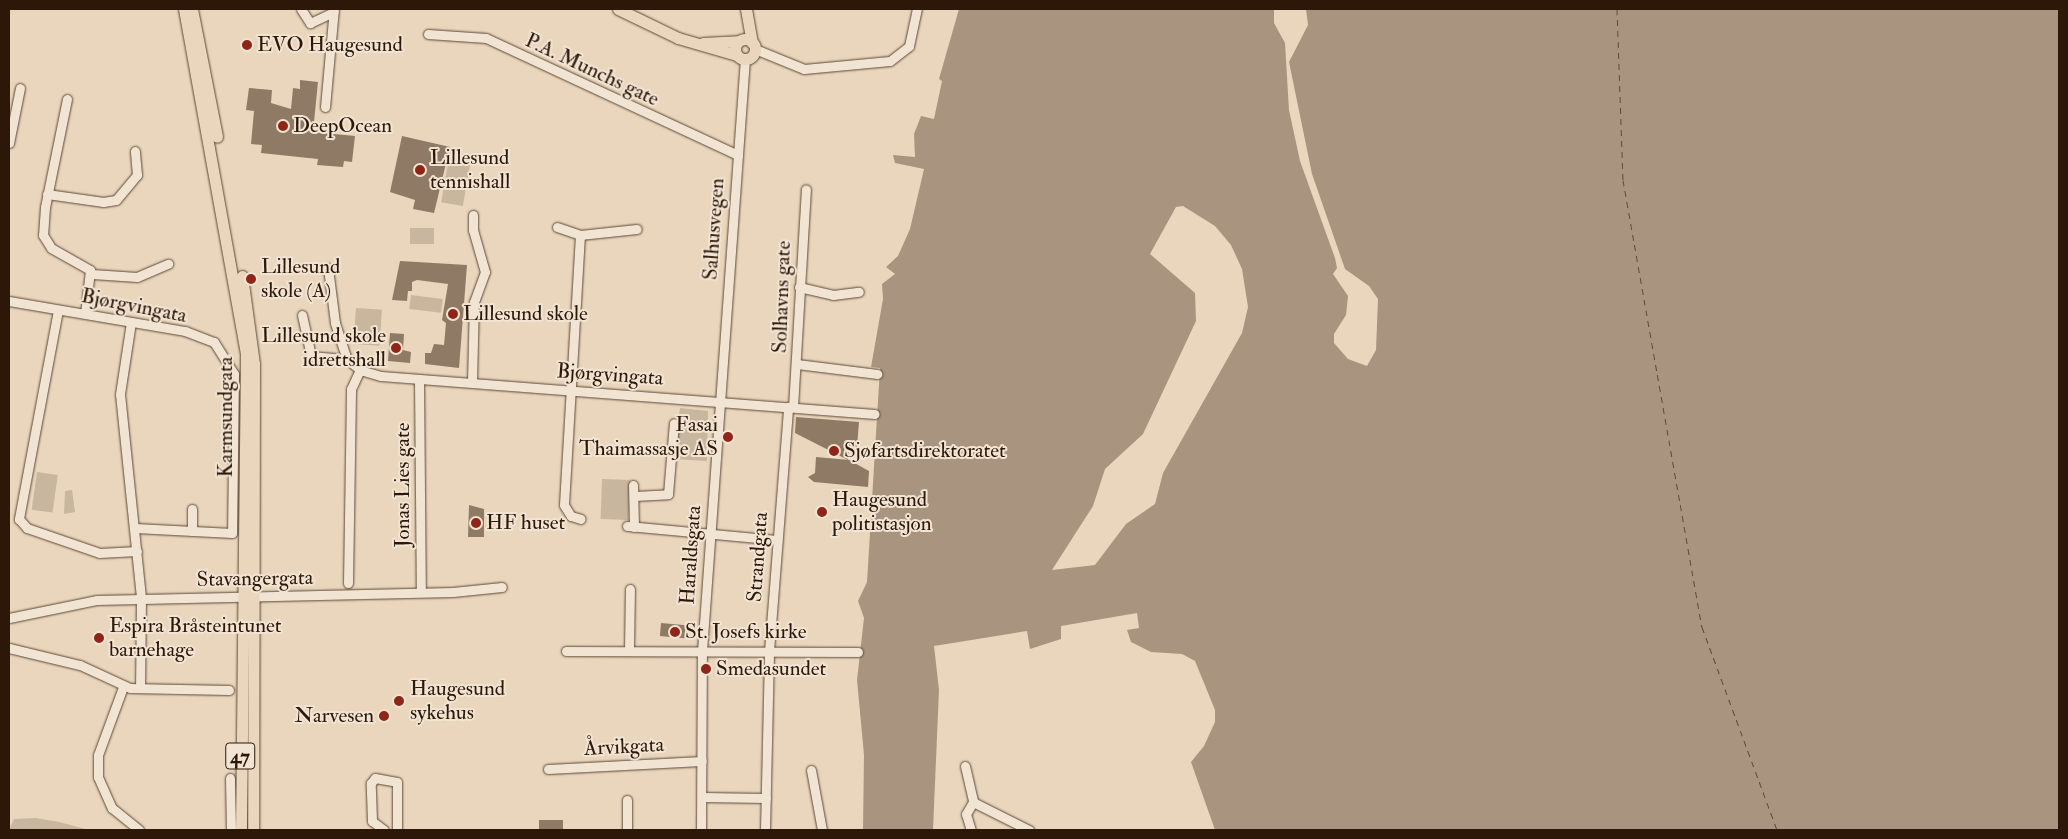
<!DOCTYPE html>
<html>
<head>
<meta charset="utf-8">
<style>
  body { margin:0 }
  #map { position:relative; width:2068px; height:839px; overflow:hidden; background:#e9d6bc; font-family:"IM FELL Double Pica",serif }
  div>[style] { position:absolute }
  .green>* { inset:0; background:#c9b69e; transform-origin:0 0 }
  .water>* { inset:0; background:#a9957f }
  .ferry>* { height:1px; margin-top:-0.5px; transform-origin:0; background:repeating-linear-gradient(90deg,#5f4938 0 6px,transparent 0 11px) }
  .building>* { inset:0; background:#8f7a66; transform-origin:0 0 }
  .roads { filter:drop-shadow(0 0 1px #5c4736) drop-shadow(0 0 1px #5c4736) }
  .minor>* { height:9px; margin:-4.5px; padding:0 4.5px; transform-origin:4.5px; border-radius:4.5px; background:#f1e4d3 }
  .major>* { height:11px; margin:-5.5px; padding:0 5.5px; transform-origin:5.5px; border-radius:5.5px; background:#e9d6bc }
  .major>.ring { margin:-5.5px; padding:0; box-sizing:content-box; background:none; border:11px solid #e9d6bc; border-radius:50% }
  .dots>* { width:14px; height:14px; translate:-50% -50%; box-sizing:border-box; border:2px solid #f1e4d3; border-radius:50% }
  span { translate:-50% -50%; white-space:nowrap; text-align:center; line-height:1.15; -webkit-text-stroke:4px #f1e4d3; paint-order:stroke }
  .shield-label span { padding:1px 4px; background:#f1e4d3; border:1px solid; border-radius:4px; -webkit-text-stroke-width:0 }
  .shield-label { font-size:20px; color:#2d1709; font-weight:700 }
  .poi-label { font-size:21px; color:#2d1709 }
  .left { translate:0 -50%; text-align:left }
  .right { translate:-100% -50%; text-align:right }
  .street-label { font-size:21px; color:#2d1709 }
  .frame { position:absolute; inset:0; border:10px solid #2d1709; pointer-events:none }
</style>
</head>
<body>
<div id="map">
  <div class="green">
    <i style="left:450px;top:152px;width:22px;height:51px;rotate:10deg"></i>
    <i style="left:410px;top:228px;width:24px;height:16px"></i>
    <i style="left:411px;top:295px;width:32px;height:14px;rotate:7deg"></i>
    <i style="left:356px;top:308px;width:26px;height:36px;rotate:4deg"></i>
    <i style="clip-path:polygon(680px 408px,708px 411px,707px 461px,673px 459px)"></i>
    <i style="left:37px;top:472px;width:21px;height:38px;rotate:8deg"></i>
    <i style="left:602px;top:479px;width:28px;height:40px;rotate:2deg"></i>
    <i style="clip-path:polygon(72px 490px,75px 512px,64px 514px,65px 491px)"></i>
    <i style="clip-path:polygon(36px 818px,59px 822px,89px 830px,9px 830px,14px 819px)"></i>
  </div>
  <div class="water">
    <i style="clip-path:polygon(evenodd,959px 9px,1274px 9px,1274px 23px,1285px 43px,1289px 110px,1300px 161px,1335px 258px,1337px 268px,1333px 274px,1348px 296px,1346px 315px,1334px 334px,1334px 343px,1348px 359px,1367px 366px,1376px 350px,1378px 299px,1369px 286px,1345px 269px,1312px 174px,1289px 62px,1308px 25px,1306px 9px,2059px 9px,2059px 830px,1215px 830px,1191px 762px,1204px 746px,1215px 722px,1215px 710px,1195px 661px,1182px 654px,1151px 652px,1131px 642px,1127px 630px,1139px 628px,1137px 613px,1061px 626px,1061px 639px,1030px 649px,1027px 631px,934px 646px,939px 690px,933px 830px,863px 830px,864px 755px,857px 680px,864px 618px,858px 601px,867px 582px,880px 368px,871px 367px,883px 299px,882px 284px,895px 274px,886px 267px,898px 256px,910px 229px,924px 169px,895px 163px,893px 155px,915px 157px,914px 134px,921px 116px,934px 119px,942px 81px,939px 79px,959px 9px,1183px 206px,1215px 226px,1231px 245px,1242px 269px,1248px 307px,1242px 333px,1163px 473px,1155px 504px,1126px 524px,1095px 565px,1052px 570px,1093px 506px,1105px 469px,1143px 434px,1196px 321px,1195px 293px,1150px 254px,1176px 207px,1183px 206px)"></i>
  </div>
  <div class="ferry">
    <i style="left:1617px;top:9px;width:171px;rotate:88deg"></i>
    <i style="left:1623px;top:180px;width:454px;rotate:80deg"></i>
    <i style="left:1702px;top:627px;width:216px;rotate:69.7deg"></i>
  </div>
  <div class="building">
    <i style="clip-path:polygon(300px 80px,318px 82px,313px 132px,355px 136px,352px 162px,344px 161px,343px 167px,317px 165px,318px 159px,261px 153px,262px 145px,251px 144px,254px 111px,246px 110px,249px 88px,272px 90px,271px 103px,291px 109px,293px 88px,300px 89px)"></i>
    <i style="clip-path:polygon(402px 136px,450px 147px,434px 213px,413px 209px,415px 200px,390px 192px)"></i>
    <i style="clip-path:polygon(400px 261px,467px 265px,459px 368px,425px 364px,425px 353px,431px 353px,434px 344px,444px 345px,446px 323px,442px 320px,448px 284px,417px 280px,412px 282px,412px 291px,408px 291px,407px 301px,392px 300px)"></i>
    <i style="clip-path:polygon(390px 333px,404px 334px,403px 350px,411px 352px,410px 363px,388px 361px)"></i>
    <i style="clip-path:polygon(796px 417px,859px 422px,857px 447px,849px 448px,848px 460px,795px 433px)"></i>
    <i style="clip-path:polygon(816px 457px,849px 460px,869px 471px,868px 487px,814px 482px,808px 477px,815px 473px)"></i>
    <i style="clip-path:polygon(469px 505px,484px 509px,484px 537px,468px 537px)"></i>
    <i style="left:661px;top:623px;width:25px;height:13px;rotate:5deg"></i>
    <i style="left:539px;top:820px;width:24px;height:10px"></i>
  </div>
  <div class="roads">
    <div class="minor">
      <i style="left:301px;top:9px;width:17px;rotate:57deg"></i>
      <i style="left:310px;top:23px;width:26px;rotate:-25deg"></i>
      <i style="left:428px;top:34px;width:58px;rotate:3.9deg"></i>
      <i style="left:486px;top:38px;width:278px;rotate:24.9deg"></i>
      <i style="left:755px;top:49px;width:53px;rotate:22.2deg"></i>
      <i style="left:804px;top:69px;width:86px;rotate:-5.3deg"></i>
      <i style="left:890px;top:61px;width:24px;rotate:-38deg"></i>
      <i style="left:909px;top:46px;width:38px;rotate:-78deg"></i>
      <i style="left:67px;top:99px;width:110px;rotate:101.5deg"></i>
      <i style="left:45px;top:207px;width:28px;rotate:94deg"></i>
      <i style="left:43px;top:235px;width:15px;rotate:58deg"></i>
      <i style="left:51px;top:248px;width:45px;rotate:29.4deg"></i>
      <i style="left:90px;top:270px;width:44px;rotate:96.5deg"></i>
      <i style="left:325px;top:107px;width:98px;rotate:-84.8deg"></i>
      <i style="left:9px;top:143px;width:56px;rotate:-78.7deg"></i>
      <i style="left:47px;top:194px;width:57px;rotate:8.1deg"></i>
      <i style="left:103px;top:202px;width:13px;rotate:-9deg"></i>
      <i style="left:116px;top:200px;width:33px;rotate:-50deg"></i>
      <i style="left:137px;top:175px;width:24px;rotate:-95deg"></i>
      <i style="left:557px;top:227px;width:24px;rotate:19deg"></i>
      <i style="left:580px;top:235px;width:270px;rotate:93.4deg"></i>
      <i style="left:564px;top:505px;width:13px;rotate:58deg"></i>
      <i style="left:571px;top:516px;width:10px;rotate:17deg"></i>
      <i style="left:580px;top:235px;width:57px;rotate:-6deg"></i>
      <i style="left:328px;top:268px;width:55px;rotate:82.7deg"></i>
      <i style="left:335px;top:323px;width:38px;rotate:72deg"></i>
      <i style="left:92px;top:274px;width:45px;rotate:3.8deg"></i>
      <i style="left:137px;top:277px;width:34px;rotate:-23deg"></i>
      <i style="left:799px;top:287px;width:35px;rotate:13deg"></i>
      <i style="left:833px;top:295px;width:26px;rotate:-7deg"></i>
      <i style="left:9px;top:301px;width:179px;rotate:9.7deg"></i>
      <i style="left:185px;top:331px;width:31px;rotate:21deg"></i>
      <i style="left:214px;top:342px;width:38px;rotate:58deg"></i>
      <i style="left:234px;top:374px;width:159px;rotate:90.7deg"></i>
      <i style="left:232px;top:533px;width:97px;rotate:-177deg"></i>
      <i style="left:58px;top:310px;width:213px;rotate:100.6deg"></i>
      <i style="left:19px;top:519px;width:12px;rotate:48deg"></i>
      <i style="left:27px;top:528px;width:76px;rotate:19.1deg"></i>
      <i style="left:99px;top:553px;width:38px;rotate:-3deg"></i>
      <i style="left:302px;top:315px;width:42px;rotate:77.6deg"></i>
      <i style="left:311px;top:356px;width:36px;rotate:5deg"></i>
      <i style="left:347px;top:359px;width:17px;rotate:40deg"></i>
      <i style="left:360px;top:370px;width:22px;rotate:16deg"></i>
      <i style="left:381px;top:376px;width:495px;rotate:4.4deg"></i>
      <i style="left:131px;top:322px;width:73px;rotate:98.7deg"></i>
      <i style="left:120px;top:394px;width:205px;rotate:84.1deg"></i>
      <i style="left:141px;top:598px;width:89px;rotate:90.6deg"></i>
      <i style="left:797px;top:364px;width:81px;rotate:7.1deg"></i>
      <i style="left:419px;top:379px;width:213px;rotate:89.5deg"></i>
      <i style="left:472px;top:382px;width:80px;rotate:-88.6deg"></i>
      <i style="left:474px;top:302px;width:32px;rotate:-70deg"></i>
      <i style="left:485px;top:272px;width:44px;rotate:-105.9deg"></i>
      <i style="left:473px;top:230px;width:15px;rotate:-90deg"></i>
      <i style="left:793px;top:407px;width:218px;rotate:-86.6deg"></i>
      <i style="left:633px;top:485px;width:42px;rotate:88.6deg"></i>
      <i style="left:635px;top:496px;width:33px;rotate:-3deg"></i>
      <i style="left:668px;top:494px;width:71px;rotate:-85.2deg"></i>
      <i style="left:627px;top:526px;width:151px;rotate:5.3deg"></i>
      <i style="left:192px;top:531px;width:22px;rotate:-90deg"></i>
      <i style="left:348px;top:583px;width:194px;rotate:-89.1deg"></i>
      <i style="left:351px;top:389px;width:21px;rotate:-65deg"></i>
      <i style="left:9px;top:618px;width:90px;rotate:-11.6deg"></i>
      <i style="left:97px;top:600px;width:356px;rotate:-1.3deg"></i>
      <i style="left:453px;top:592px;width:49px;rotate:-5.8deg"></i>
      <i style="left:9px;top:648px;width:73px;rotate:13.5deg"></i>
      <i style="left:80px;top:665px;width:55px;rotate:24.7deg"></i>
      <i style="left:130px;top:688px;width:99px;rotate:1.2deg"></i>
      <i style="left:629px;top:650px;width:61px;rotate:-89.1deg"></i>
      <i style="left:566px;top:651px;width:292px;rotate:0.2deg"></i>
      <i style="left:123px;top:687px;width:72px;rotate:110.2deg"></i>
      <i style="left:98px;top:755px;width:22px;rotate:90deg"></i>
      <i style="left:98px;top:777px;width:34px;rotate:66deg"></i>
      <i style="left:112px;top:808px;width:35px;rotate:39deg"></i>
      <i style="left:965px;top:766px;width:37px;rotate:77deg"></i>
      <i style="left:973px;top:802px;width:14px;rotate:120deg"></i>
      <i style="left:966px;top:814px;width:17px;rotate:73deg"></i>
      <i style="left:548px;top:769px;width:154px;rotate:-3deg"></i>
      <i style="left:811px;top:770px;width:61px;rotate:79.6deg"></i>
      <i style="left:230px;top:778px;width:52px;rotate:88.9deg"></i>
      <i style="left:702px;top:797px;width:64px;rotate:0.9deg"></i>
      <i style="left:627px;top:800px;width:30px;rotate:90deg"></i>
      <i style="left:973px;top:802px;width:63px;rotate:26.6deg"></i>
      <i style="left:384px;top:830px;width:15px;rotate:-143deg"></i>
      <i style="left:372px;top:821px;width:38px;rotate:-92deg"></i>
      <i style="left:371px;top:783px;width:6px;rotate:-51deg"></i>
      <i style="left:375px;top:778px;width:22px;rotate:10deg"></i>
      <i style="left:397px;top:782px;width:48px;rotate:90deg"></i>
      <i style="left:701px;top:830px;width:179px;rotate:-89.7deg"></i>
      <i style="left:702px;top:651px;width:594px;rotate:-85.85deg"></i>
      <i style="left:765px;top:830px;width:179px;rotate:-88.7deg"></i>
      <i style="left:769px;top:651px;width:245px;rotate:-85.5deg"></i>
    </div>
    <div class="major">
      <i style="left:184px;top:9px;width:351px;rotate:79.8deg"></i>
      <i style="left:246px;top:354px;width:476px;rotate:90.6deg"></i>
      <i style="left:192px;top:9px;width:130px;rotate:78.9deg"></i>
      <i style="left:618px;top:9px;width:67px;rotate:25.8deg"></i>
      <i style="left:678px;top:38px;width:61px;rotate:16.1deg"></i>
      <i style="left:746px;top:9px;width:34px;rotate:80deg"></i>
      <i class="ring" style="left:735px;top:39px;width:9px;height:9px"></i>
      <i style="left:703px;top:43px;width:35px;rotate:-3deg"></i>
      <i style="left:242px;top:276px;width:89px;rotate:82.2deg"></i>
      <i style="left:254px;top:364px;width:466px;rotate:90.1deg"></i>
    </div>
  </div>
  <div class="dots">
    <i style="left:247px;top:45px;background:#8f2418"></i>
    <i style="left:283px;top:126px;background:#8f2418"></i>
    <i style="left:420px;top:170px;background:#8f2418"></i>
    <i style="left:251px;top:279px;background:#8f2418"></i>
    <i style="left:453px;top:314px;background:#8f2418"></i>
    <i style="left:396px;top:348px;background:#8f2418"></i>
    <i style="left:728px;top:437px;background:#8f2418"></i>
    <i style="left:834px;top:451px;background:#8f2418"></i>
    <i style="left:822px;top:512px;background:#8f2418"></i>
    <i style="left:476px;top:523px;background:#8f2418"></i>
    <i style="left:675px;top:632px;background:#8f2418"></i>
    <i style="left:99px;top:638px;background:#8f2418"></i>
    <i style="left:706px;top:669px;background:#8f2418"></i>
    <i style="left:399px;top:701px;background:#8f2418"></i>
    <i style="left:384px;top:716px;background:#8f2418"></i>
  </div>
  <div class="shield-label">
    <span style="left:240px;top:756px">47</span>
  </div>
  <div class="poi-label">
    <span class="left" style="left:257px;top:45px">EVO Haugesund</span>
    <span class="left" style="left:293px;top:126px">DeepOcean</span>
    <span class="left" style="left:430px;top:170px">Lillesund<br>tennishall</span>
    <span class="left" style="left:261px;top:279px">Lillesund<br>skole (A)</span>
    <span class="left" style="left:463px;top:314px">Lillesund skole</span>
    <span class="right" style="left:386px;top:348px">Lillesund skole<br>idrettshall</span>
    <span class="right" style="left:718px;top:437px">Fasai<br>Thaimassasje AS</span>
    <span class="left" style="left:844px;top:451px">Sjøfartsdirektoratet</span>
    <span class="left" style="left:832px;top:512px">Haugesund<br>politistasjon</span>
    <span class="left" style="left:486px;top:523px">HF huset</span>
    <span class="left" style="left:109px;top:638px">Espira Bråsteintunet<br>barnehage</span>
    <span class="left" style="left:685px;top:632px">St. Josefs kirke</span>
    <span class="left" style="left:716px;top:669px">Smedasundet</span>
    <span class="left" style="left:410px;top:701px">Haugesund<br>sykehus</span>
    <span class="right" style="left:374px;top:716px">Narvesen</span>
  </div>
  <div class="street-label">
    <span style="left:592px;top:70px;rotate:25deg">P.A. Munchs gate</span>
    <span style="left:714px;top:229px;rotate:-86deg">Salhusvegen</span>
    <span style="left:782px;top:297px;rotate:-88deg">Solhavns gate</span>
    <span style="left:134px;top:306px;rotate:11deg">Bjørgvingata</span>
    <span style="left:610px;top:375px;rotate:4deg">Bjørgvingata</span>
    <span style="left:226px;top:417px;rotate:-90deg">Karmsundgata</span>
    <span style="left:403px;top:485px;rotate:-90deg">Jonas Lies gate</span>
    <span style="left:691px;top:555px;rotate:-86deg">Haraldsgata</span>
    <span style="left:758px;top:557px;rotate:-86deg">Strandgata</span>
    <span style="left:255px;top:579px;rotate:-1deg">Stavangergata</span>
    <span style="left:624px;top:747px;rotate:-3deg">Årvikgata</span>
  </div>
  <div class="frame"></div>
</div>
</body>
</html>
